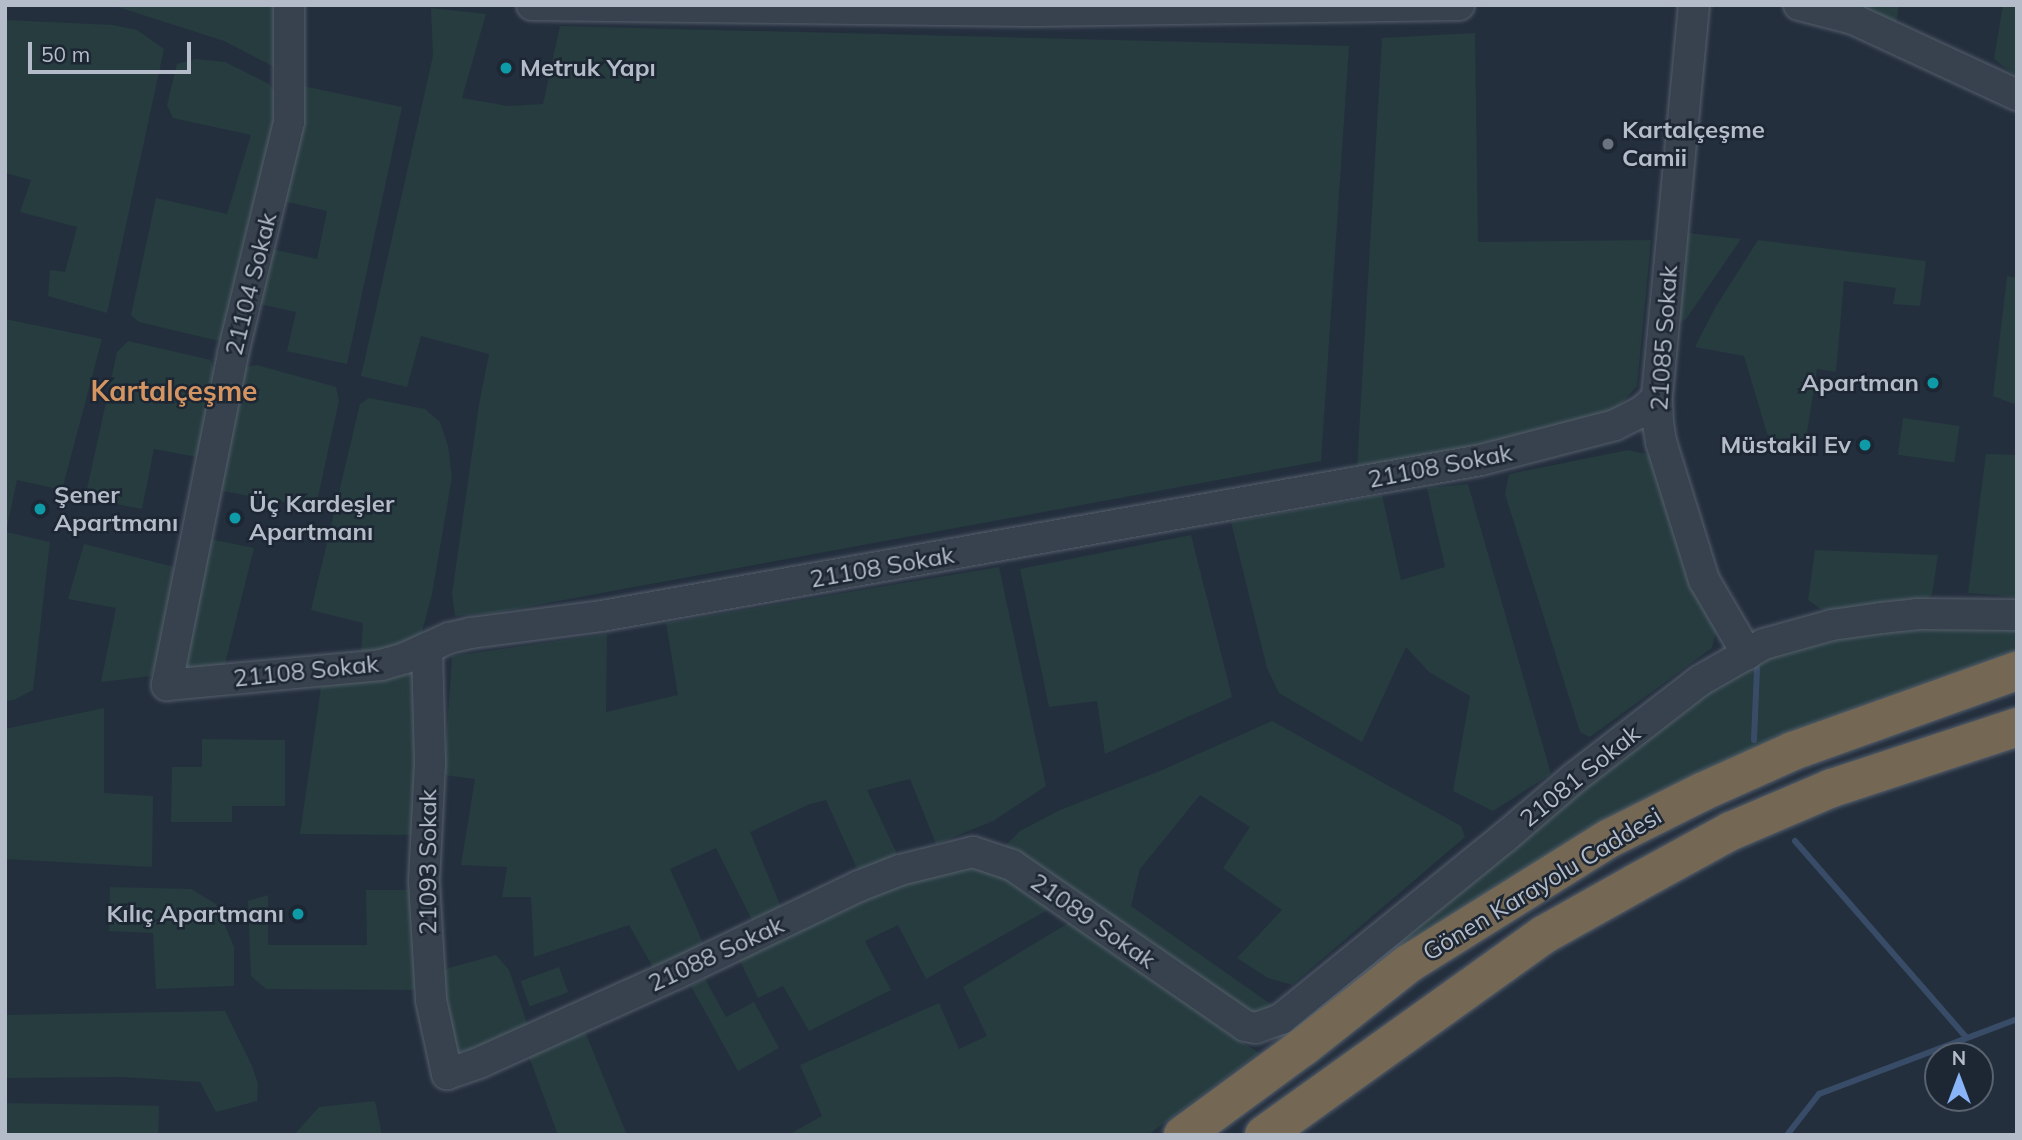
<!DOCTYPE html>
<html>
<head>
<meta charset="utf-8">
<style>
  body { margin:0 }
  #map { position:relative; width:2022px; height:1140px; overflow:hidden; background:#242f3e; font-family:Mulish,sans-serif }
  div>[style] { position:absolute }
  .green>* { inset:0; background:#263c3f; transform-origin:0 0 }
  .stream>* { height:6px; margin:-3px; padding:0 3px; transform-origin:3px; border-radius:3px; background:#394c67 }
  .roads { filter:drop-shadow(0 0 2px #565f6c) drop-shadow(0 0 2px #565f6c) }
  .minor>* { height:30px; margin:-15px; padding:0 15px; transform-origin:15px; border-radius:15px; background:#38414e }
  .highway>* { height:38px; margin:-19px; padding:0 19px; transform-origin:19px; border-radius:19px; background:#746855 }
  .dots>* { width:19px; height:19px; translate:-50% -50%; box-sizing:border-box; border:4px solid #1d2633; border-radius:50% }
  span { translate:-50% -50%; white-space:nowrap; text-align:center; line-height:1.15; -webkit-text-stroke:5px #1d2633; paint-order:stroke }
  .poi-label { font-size:24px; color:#b4bcc9; font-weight:700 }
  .left { translate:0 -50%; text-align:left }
  .right { translate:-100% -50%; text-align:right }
  .street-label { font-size:24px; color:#b4bcc9 }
  .quarter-label { font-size:28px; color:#d59563; font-weight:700 }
  .frame { position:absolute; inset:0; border:7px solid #b4bcc9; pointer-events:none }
  .north { position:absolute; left:1924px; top:1042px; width:70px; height:70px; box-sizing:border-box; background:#1d2633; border:2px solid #59626f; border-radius:50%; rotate:0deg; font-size:19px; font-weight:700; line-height:28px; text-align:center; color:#b4bcc9 }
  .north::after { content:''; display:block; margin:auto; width:24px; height:32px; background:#8ab4f8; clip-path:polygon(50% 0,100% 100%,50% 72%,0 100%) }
  .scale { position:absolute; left:28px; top:42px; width:163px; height:32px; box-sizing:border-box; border:4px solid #b4bcc9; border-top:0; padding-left:9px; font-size:21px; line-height:24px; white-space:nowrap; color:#b4bcc9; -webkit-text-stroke:5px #1d2633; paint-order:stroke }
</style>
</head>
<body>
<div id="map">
  <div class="green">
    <i style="clip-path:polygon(98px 5px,282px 5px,276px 68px,224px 41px,118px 7px)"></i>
    <i style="clip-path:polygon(1835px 5px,1899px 5px,1896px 24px)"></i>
    <i style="clip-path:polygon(2003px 5px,2017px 5px,2017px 77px,1994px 59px)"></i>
    <i style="clip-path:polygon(431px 8px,486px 14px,462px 98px,508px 106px,543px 104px,560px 26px,1349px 46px,1321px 461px,493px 613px,455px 616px,452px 594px,479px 404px,489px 354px,421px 336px,407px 387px,361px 376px,433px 56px)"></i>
    <i style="clip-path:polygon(5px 20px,113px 25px,137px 30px,164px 49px,107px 313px,48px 296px,50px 270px,65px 272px,77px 227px,20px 212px,31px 180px,5px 173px)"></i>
    <i style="clip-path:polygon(1475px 33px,1478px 242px,1651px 240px,1637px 386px,1615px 411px,1578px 425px,1357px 468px,1382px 38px)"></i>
    <i style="clip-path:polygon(196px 59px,225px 62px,269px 84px,278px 96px,277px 128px,223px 342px,139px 322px,131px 315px,156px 198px,227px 214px,251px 135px,173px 118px,167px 105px,177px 64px)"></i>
    <i style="clip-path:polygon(303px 86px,402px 107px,347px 364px,287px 351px,296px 312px,255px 303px,267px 248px,317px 259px,327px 211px,279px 200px)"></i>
    <i style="clip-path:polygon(1688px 233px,1741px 239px,1686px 319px,1677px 323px)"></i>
    <i style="clip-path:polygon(1758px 240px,1926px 261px,1920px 306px,1893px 304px,1896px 288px,1844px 281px,1836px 372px,1817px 369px,1805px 445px,1769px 440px,1744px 356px,1695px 347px,1715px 308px)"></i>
    <i style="clip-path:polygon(2007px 276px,2017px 278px,2017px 405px,1993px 396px)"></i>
    <i style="clip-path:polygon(5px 319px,102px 339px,62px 490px,17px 480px,6px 532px,50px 542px,33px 690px,14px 700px,5px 701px)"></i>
    <i style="clip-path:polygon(128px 341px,211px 360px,215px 375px,197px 457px,154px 449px,142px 509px,85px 498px,117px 352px)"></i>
    <i style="clip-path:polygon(257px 365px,336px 387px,339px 401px,316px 506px,308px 507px,218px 490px,242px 368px)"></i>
    <i style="clip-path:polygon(369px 398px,425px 409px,440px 422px,448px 446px,452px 477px,432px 594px,419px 643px,361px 655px,363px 623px,311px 610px,360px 404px)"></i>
    <i style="left:1903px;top:418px;width:57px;height:37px;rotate:8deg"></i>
    <i style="clip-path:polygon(1628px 450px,1655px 456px,1717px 626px,1712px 648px,1590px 737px,1580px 732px,1505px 494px,1509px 474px)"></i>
    <i style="clip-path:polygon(1986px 454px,2017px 455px,2017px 597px,1968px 593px)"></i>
    <i style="clip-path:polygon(1468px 484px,1551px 774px,1493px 811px,1453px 791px,1470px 696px,1429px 672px,1406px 647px,1362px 742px,1279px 693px,1267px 668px,1231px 522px,1382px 495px,1401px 580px,1445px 567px,1427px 488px)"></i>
    <i style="clip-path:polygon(1191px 535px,1232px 697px,1105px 754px,1097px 701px,1049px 707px,1020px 569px)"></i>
    <i style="clip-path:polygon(209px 539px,254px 548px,224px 668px,175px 672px)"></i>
    <i style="clip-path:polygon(84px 544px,174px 567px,163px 639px,151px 676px,101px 682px,116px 608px,68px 599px)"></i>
    <i style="clip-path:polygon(1815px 550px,1938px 555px,1932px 595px,1925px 599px,1832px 612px,1819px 608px,1808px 600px)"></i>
    <i style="clip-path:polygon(999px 567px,1046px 786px,993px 821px,936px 844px,910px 779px,867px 790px,897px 854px,859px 873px,826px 800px,810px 804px,750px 832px,781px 907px,752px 920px,716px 848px,670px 869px,704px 945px,654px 969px,629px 925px,534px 957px,531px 897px,502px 897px,507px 867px,461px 865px,475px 779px,444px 775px,452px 656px,607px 634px,606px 712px,678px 695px,666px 623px)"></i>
    <i style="clip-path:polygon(1958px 624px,2017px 626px,2017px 658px,1936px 679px,1798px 729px,1371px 970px,1363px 963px,1560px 805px,1744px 666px,1830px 635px)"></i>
    <i style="clip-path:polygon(412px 673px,420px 741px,416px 835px,300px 834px,321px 687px)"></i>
    <i style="clip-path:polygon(104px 708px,104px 793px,153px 796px,152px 867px,5px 859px,5px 729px)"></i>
    <i style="clip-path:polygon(1272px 721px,1461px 826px,1465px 837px,1292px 985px,1268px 978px,1237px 958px,1282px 910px,1223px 868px,1250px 827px,1200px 795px,1140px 869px,1131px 906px,1272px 1005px,1260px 1011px,1251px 1013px,1011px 856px,1006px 845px,1020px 831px,1060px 810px,1160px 771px)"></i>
    <i style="clip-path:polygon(202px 739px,285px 740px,285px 806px,232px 806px,232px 822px,171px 822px,172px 767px,202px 767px)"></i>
    <i style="clip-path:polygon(992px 866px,1048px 898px,1049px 909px,926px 979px,898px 925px,865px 941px,891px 990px,809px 1031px,783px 986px,758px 998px,739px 959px,930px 868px)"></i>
    <i style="clip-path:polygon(110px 887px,191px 889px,216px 904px,234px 947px,234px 986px,156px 989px,153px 933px,109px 931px)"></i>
    <i style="clip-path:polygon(366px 890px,418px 890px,422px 990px,266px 989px,251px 976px,248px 901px,268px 895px,268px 945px,367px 945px)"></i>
    <i style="clip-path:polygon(1075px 919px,1222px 1029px,1259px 1053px,1148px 1135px,788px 1135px,822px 1116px,800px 1065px,939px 1003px,959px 1049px,987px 1036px,963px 987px)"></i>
    <i style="clip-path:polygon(496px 955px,509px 970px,528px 1026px,465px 1052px,449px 1049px,438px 971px)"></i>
    <i style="left:559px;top:967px;width:27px;height:41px;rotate:70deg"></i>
    <i style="clip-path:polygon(705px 979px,726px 1017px,754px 1002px,779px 1048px,738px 1071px,691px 986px)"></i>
    <i style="clip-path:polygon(225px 1011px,252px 1066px,258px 1084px,257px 1101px,216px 1112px,200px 1082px,123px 1077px,6px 1078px,5px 1075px,5px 1015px)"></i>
    <i style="clip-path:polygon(584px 1029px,627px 1135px,558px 1135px,528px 1054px)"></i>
    <i style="clip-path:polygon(375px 1101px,382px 1135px,294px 1135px,319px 1107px)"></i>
    <i style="left:5px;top:1103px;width:154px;height:32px;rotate:1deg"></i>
  </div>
  <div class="stream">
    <i style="left:1754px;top:740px;width:72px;rotate:-87.6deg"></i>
    <i style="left:1795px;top:841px;width:260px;rotate:48.9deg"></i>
    <i style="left:1787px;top:1135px;width:52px;rotate:-52deg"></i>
    <i style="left:1819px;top:1094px;width:212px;rotate:-20.7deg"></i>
  </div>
  <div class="roads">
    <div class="minor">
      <i style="left:289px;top:5px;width:117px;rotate:90deg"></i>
      <i style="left:289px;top:122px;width:239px;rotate:103.6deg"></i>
      <i style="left:233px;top:354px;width:338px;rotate:101.3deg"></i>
      <i style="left:167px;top:685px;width:215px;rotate:-5.3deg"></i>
      <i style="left:381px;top:665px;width:25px;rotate:-16deg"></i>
      <i style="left:405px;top:658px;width:48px;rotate:-24.4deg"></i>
      <i style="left:449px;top:638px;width:23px;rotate:-13deg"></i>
      <i style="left:471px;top:633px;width:132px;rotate:-7.4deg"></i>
      <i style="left:602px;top:616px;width:893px;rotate:-10.06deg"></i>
      <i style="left:1481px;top:460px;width:138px;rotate:-14.6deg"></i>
      <i style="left:1615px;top:425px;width:33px;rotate:-27deg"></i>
      <i style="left:1644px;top:410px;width:18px;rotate:-43deg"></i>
      <i style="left:532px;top:5px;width:504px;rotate:0.68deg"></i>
      <i style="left:1036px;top:11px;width:423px;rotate:-0.8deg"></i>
      <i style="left:1694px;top:5px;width:395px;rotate:95.4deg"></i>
      <i style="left:1657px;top:398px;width:25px;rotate:88deg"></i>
      <i style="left:1658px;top:423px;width:19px;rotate:81deg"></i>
      <i style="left:1661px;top:442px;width:145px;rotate:72.7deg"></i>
      <i style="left:1704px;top:580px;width:86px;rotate:59.8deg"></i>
      <i style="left:1799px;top:5px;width:56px;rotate:14.5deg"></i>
      <i style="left:1853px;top:19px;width:181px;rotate:24.9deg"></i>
      <i style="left:427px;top:648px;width:115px;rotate:88.5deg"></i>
      <i style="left:430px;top:763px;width:118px;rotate:92.9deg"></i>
      <i style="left:424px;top:881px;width:119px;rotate:86.6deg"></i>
      <i style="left:431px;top:1000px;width:76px;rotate:77.8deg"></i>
      <i style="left:447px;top:1074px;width:36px;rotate:-19deg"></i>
      <i style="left:481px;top:1062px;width:214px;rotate:-24.3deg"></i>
      <i style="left:676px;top:974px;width:203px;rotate:-25.7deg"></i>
      <i style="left:859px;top:886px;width:44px;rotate:-21.3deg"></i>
      <i style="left:900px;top:870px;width:75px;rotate:-13.9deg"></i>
      <i style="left:973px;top:852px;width:41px;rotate:18.4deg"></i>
      <i style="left:1012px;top:865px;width:283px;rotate:34.6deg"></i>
      <i style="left:1245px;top:1026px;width:11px;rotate:10deg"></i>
      <i style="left:1256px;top:1028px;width:27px;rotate:-20deg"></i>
      <i style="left:1281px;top:1019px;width:289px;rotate:-39.1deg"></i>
      <i style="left:1505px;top:837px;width:91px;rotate:-40.5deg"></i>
      <i style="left:1574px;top:778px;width:160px;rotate:-37.7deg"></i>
      <i style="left:1701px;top:680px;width:73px;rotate:-29.7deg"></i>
      <i style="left:1764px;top:644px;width:71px;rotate:-15.6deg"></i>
      <i style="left:1832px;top:625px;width:49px;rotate:-8.1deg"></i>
      <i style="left:1881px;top:618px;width:36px;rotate:-6deg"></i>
      <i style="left:1917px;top:614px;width:100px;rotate:0.6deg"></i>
    </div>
    <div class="highway">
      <i style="left:1183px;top:1135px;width:149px;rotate:-36.3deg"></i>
      <i style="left:1303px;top:1047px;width:134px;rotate:-38.3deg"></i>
      <i style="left:1408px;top:964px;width:238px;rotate:-32deg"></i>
      <i style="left:1610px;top:838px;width:105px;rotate:-26.6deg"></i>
      <i style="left:1704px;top:791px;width:98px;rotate:-24.2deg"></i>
      <i style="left:1793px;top:751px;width:238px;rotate:-19.7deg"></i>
      <i style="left:1264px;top:1135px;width:345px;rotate:-35.6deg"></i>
      <i style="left:1545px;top:934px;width:102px;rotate:-29.3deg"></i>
      <i style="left:1634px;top:884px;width:111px;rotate:-28.7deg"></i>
      <i style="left:1731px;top:831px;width:110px;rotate:-23.1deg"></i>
      <i style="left:1832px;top:788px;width:195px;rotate:-18.2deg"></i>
    </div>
  </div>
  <div class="dots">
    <i style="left:506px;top:68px;background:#0f9aa8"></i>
    <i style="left:1608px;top:144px;background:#6b7280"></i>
    <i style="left:1933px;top:383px;background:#0f9aa8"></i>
    <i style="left:1865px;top:445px;background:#0f9aa8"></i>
    <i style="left:40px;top:509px;background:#0f9aa8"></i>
    <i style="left:235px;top:518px;background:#0f9aa8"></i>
    <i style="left:298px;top:914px;background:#0f9aa8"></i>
  </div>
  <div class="poi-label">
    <span class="left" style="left:520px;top:68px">Metruk Yapı</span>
    <span class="left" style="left:1622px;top:144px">Kartalçeşme<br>Camii</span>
    <span class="right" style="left:1919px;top:383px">Apartman</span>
    <span class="right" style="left:1851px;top:445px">Müstakil Ev</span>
    <span class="left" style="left:54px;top:509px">Şener<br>Apartmanı</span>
    <span class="left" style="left:249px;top:518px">Üç Kardeşler<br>Apartmanı</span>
    <span class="right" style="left:284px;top:914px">Kılıç Apartmanı</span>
  </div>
  <div class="street-label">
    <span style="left:251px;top:284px;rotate:-76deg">21104 Sokak</span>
    <span style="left:1664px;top:338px;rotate:-86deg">21085 Sokak</span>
    <span style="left:1440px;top:466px;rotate:-11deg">21108 Sokak</span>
    <span style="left:882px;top:567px;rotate:-10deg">21108 Sokak</span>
    <span style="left:306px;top:671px;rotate:-6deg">21108 Sokak</span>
    <span style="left:1580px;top:776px;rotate:-39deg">21081 Sokak</span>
    <span style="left:428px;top:862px;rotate:-90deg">21093 Sokak</span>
    <span style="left:1542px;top:884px;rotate:-31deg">Gönen Karayolu Caddesi</span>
    <span style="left:1093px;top:921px;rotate:35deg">21089 Sokak</span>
    <span style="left:716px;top:954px;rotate:-25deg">21088 Sokak</span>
  </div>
  <div class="quarter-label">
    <span style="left:174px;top:391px">Kartalçeşme</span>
  </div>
  <div class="frame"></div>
  <div class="north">N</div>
  <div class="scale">50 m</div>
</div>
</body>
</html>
